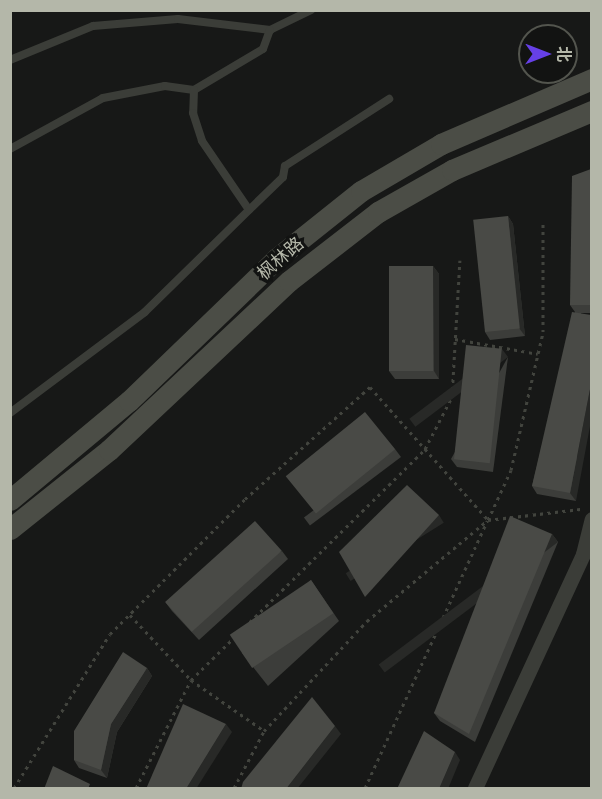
<!DOCTYPE html>
<html>
<head>
<meta charset="utf-8">
<style>
  body { margin:0 }
  #map { position:relative; width:602px; height:799px; overflow:hidden; background:#171817; font-family:"Golos Text","Noto Sans SC",sans-serif }
  div>[style] { position:absolute }
  .path>* { height:3px; margin-top:-1.5px; transform-origin:0; background:repeating-linear-gradient(90deg,#42443e 0 3px,transparent 0 7.5px) }
  .lane>* { height:8px; margin:-4px; padding:0 4px; transform-origin:4px; border-radius:4px; background:#3b3d38 }
  .street>* { height:15px; margin:-7.5px; padding:0 7.5px; transform-origin:7.5px; border-radius:7.5px; background:#3b3d38 }
  .secondary>* { height:21px; margin:-10.5px; padding:0 10.5px; transform-origin:10.5px; border-radius:10.5px; background:#4b4d46 }
  .wall>* { inset:0; background:#3c3d3a; transform-origin:0 0 }
  .shaded-wall>* { inset:0; background:#282927; transform-origin:0 0 }
  .building>* { inset:0; background:#494a46; transform-origin:0 0 }
  span { translate:-50% -50%; white-space:nowrap; text-align:center; line-height:1.15; -webkit-text-stroke:6px #121312; paint-order:stroke }
  .street-label { font-size:18px; color:#b4b7a9 }
  .frame { position:absolute; inset:0; border:12px solid #b4b7a9; pointer-events:none }
  .north { position:absolute; left:518px; top:24px; width:60px; height:60px; box-sizing:border-box; background:#121312; border:2px solid #53554e; border-radius:50%; rotate:90deg; font-size:16px; font-weight:700; line-height:24px; text-align:center; color:#b4b7a9 }
  .north::after { content:''; display:block; margin:auto; width:21px; height:27px; background:#6640e7; clip-path:polygon(50% 0,100% 100%,50% 72%,0 100%) }
</style>
</head>
<body>
<div id="map">
  <div class="path">
    <i style="left:455px;top:339px;width:84px;rotate:10.2deg"></i>
    <i style="left:130px;top:615px;width:89px;rotate:46.8deg"></i>
    <i style="left:191px;top:680px;width:88px;rotate:34.8deg"></i>
    <i style="left:14px;top:788px;width:181px;rotate:-58.1deg"></i>
    <i style="left:110px;top:634px;width:191px;rotate:-45deg"></i>
    <i style="left:245px;top:499px;width:168px;rotate:-41.9deg"></i>
    <i style="left:370px;top:387px;width:178px;rotate:48.4deg"></i>
    <i style="left:488px;top:520px;width:55px;rotate:-65.3deg"></i>
    <i style="left:511px;top:470px;width:142px;rotate:-76.9deg"></i>
    <i style="left:543px;top:332px;width:110px;rotate:-90deg"></i>
    <i style="left:136px;top:788px;width:121px;rotate:-63deg"></i>
    <i style="left:191px;top:680px;width:329px;rotate:-44.6deg"></i>
    <i style="left:425px;top:449px;width:59px;rotate:-62.6deg"></i>
    <i style="left:452px;top:397px;width:137px;rotate:-86.7deg"></i>
    <i style="left:234px;top:788px;width:64px;rotate:-62.2deg"></i>
    <i style="left:264px;top:731px;width:151px;rotate:-46.9deg"></i>
    <i style="left:367px;top:621px;width:158px;rotate:-39.9deg"></i>
    <i style="left:488px;top:520px;width:93px;rotate:-6.8deg"></i>
    <i style="left:365px;top:788px;width:294px;rotate:-65.4deg"></i>
  </div>
  <div class="lane">
    <i style="left:10px;top:60px;width:90px;rotate:-22.3deg"></i>
    <i style="left:93px;top:26px;width:85px;rotate:-4.7deg"></i>
    <i style="left:178px;top:19px;width:93px;rotate:6.8deg"></i>
    <i style="left:270px;top:30px;width:46px;rotate:-26deg"></i>
    <i style="left:194px;top:90px;width:80px;rotate:-30.7deg"></i>
    <i style="left:263px;top:49px;width:20px;rotate:-70deg"></i>
    <i style="left:10px;top:149px;width:106px;rotate:-28.7deg"></i>
    <i style="left:103px;top:98px;width:63px;rotate:-11deg"></i>
    <i style="left:165px;top:86px;width:29px;rotate:8deg"></i>
    <i style="left:194px;top:90px;width:23px;rotate:92deg"></i>
    <i style="left:193px;top:113px;width:29px;rotate:72deg"></i>
    <i style="left:202px;top:141px;width:83px;rotate:55.7deg"></i>
    <i style="left:249px;top:210px;width:146px;rotate:135.6deg"></i>
    <i style="left:145px;top:312px;width:169px;rotate:143.2deg"></i>
    <i style="left:249px;top:210px;width:47px;rotate:-44.1deg"></i>
    <i style="left:283px;top:177px;width:11px;rotate:-80deg"></i>
    <i style="left:285px;top:166px;width:124px;rotate:-32.8deg"></i>
  </div>
  <div class="street">
    <i style="left:475px;top:788px;width:258px;rotate:-65.2deg"></i>
    <i style="left:583px;top:554px;width:36px;rotate:-76deg"></i>
  </div>
  <div class="secondary">
    <i style="left:10px;top:500px;width:155px;rotate:-39.8deg"></i>
    <i style="left:129px;top:401px;width:206px;rotate:-44deg"></i>
    <i style="left:277px;top:258px;width:107px;rotate:-38.6deg"></i>
    <i style="left:361px;top:191px;width:93px;rotate:-30.4deg"></i>
    <i style="left:441px;top:144px;width:164px;rotate:-23.3deg"></i>
    <i style="left:10px;top:529px;width:127px;rotate:-38.6deg"></i>
    <i style="left:109px;top:450px;width:247px;rotate:-43.2deg"></i>
    <i style="left:289px;top:281px;width:113px;rotate:-37.8deg"></i>
    <i style="left:378px;top:212px;width:85px;rotate:-29.6deg"></i>
    <i style="left:452px;top:170px;width:152px;rotate:-22.9deg"></i>
  </div>
  <div class="wall">
    <i style="clip-path:polygon(591px 169px,591px 313px,581px 313px,576px 501px,537px 494px,532px 486px,575px 312px,570px 305px)"></i>
    <i style="clip-path:polygon(508px 216px,513px 224px,525px 336px,490px 340px,485px 332px)"></i>
    <i style="clip-path:polygon(433px 266px,439px 274px,439px 379px,395px 379px,389px 371px)"></i>
    <i style="clip-path:polygon(508px 357px,493px 472px,457px 467px,451px 459px)"></i>
    <i style="left:395px;top:449px;width:10px;height:114px;rotate:53deg"></i>
    <i style="clip-path:polygon(552px 534px,558px 542px,475px 742px,440px 721px,434px 713px)"></i>
    <i style="clip-path:polygon(282px 551px,288px 559px,199px 640px,172px 611px,166px 603px)"></i>
    <i style="clip-path:polygon(311px 580px,339px 621px,268px 686px,242px 653px)"></i>
    <i style="clip-path:polygon(147px 668px,152px 676px,117px 732px,107px 778px,79px 768px,74px 760px)"></i>
  </div>
  <div class="shaded-wall">
    <i style="clip-path:polygon(508px 216px,513px 224px,525px 336px,519px 328px)"></i>
    <i style="clip-path:polygon(433px 266px,439px 274px,439px 379px,434px 371px)"></i>
    <i style="left:502px;top:349px;width:10px;height:116px;rotate:53deg"></i>
    <i style="clip-path:polygon(591px 384px,591px 421px,576px 501px,570px 493px)"></i>
    <i style="left:439px;top:515px;width:9px;height:110px;rotate:58deg"></i>
    <i style="left:552px;top:534px;width:10px;height:217px;rotate:53deg"></i>
    <i style="clip-path:polygon(147px 668px,152px 676px,117px 732px,107px 778px,101px 770px,111px 724px)"></i>
    <i style="clip-path:polygon(226px 724px,232px 732px,196px 789px,186px 789px)"></i>
    <i style="clip-path:polygon(335px 726px,341px 734px,297px 789px,286px 789px)"></i>
    <i style="clip-path:polygon(455px 752px,460px 760px,448px 789px,439px 789px)"></i>
  </div>
  <div class="building">
    <i style="clip-path:polygon(591px 169px,591px 305px,570px 305px,572px 176px)"></i>
    <i style="left:508px;top:216px;width:113px;height:35px;rotate:84deg"></i>
    <i style="left:389px;top:266px;width:44px;height:105px"></i>
    <i style="clip-path:polygon(572px 312px,591px 315px,591px 384px,570px 493px,532px 486px)"></i>
    <i style="left:466px;top:345px;width:36px;height:115px;rotate:6deg"></i>
    <i style="left:365px;top:412px;width:48px;height:102px;rotate:51deg"></i>
    <i style="clip-path:polygon(407px 485px,439px 515px,365px 597px,339px 552px)"></i>
    <i style="clip-path:polygon(510px 516px,552px 534px,469px 734px,434px 713px)"></i>
    <i style="left:255px;top:521px;width:40px;height:121px;rotate:48deg"></i>
    <i style="left:311px;top:580px;width:40px;height:98px;rotate:56deg"></i>
    <i style="clip-path:polygon(123px 652px,147px 668px,111px 724px,101px 770px,74px 760px,74px 731px)"></i>
    <i style="clip-path:polygon(312px 697px,335px 726px,286px 789px,241px 789px,243px 782px)"></i>
    <i style="clip-path:polygon(183px 704px,226px 724px,186px 789px,146px 789px)"></i>
    <i style="clip-path:polygon(424px 731px,455px 752px,439px 789px,397px 789px)"></i>
    <i style="clip-path:polygon(53px 766px,90px 784px,88px 789px,44px 789px)"></i>
  </div>
  <div class="street-label">
    <span style="left:280px;top:258px;rotate:-41deg">枫林路</span>
  </div>
  <div class="frame"></div>
  <div class="north">北</div>
</div>
</body>
</html>
